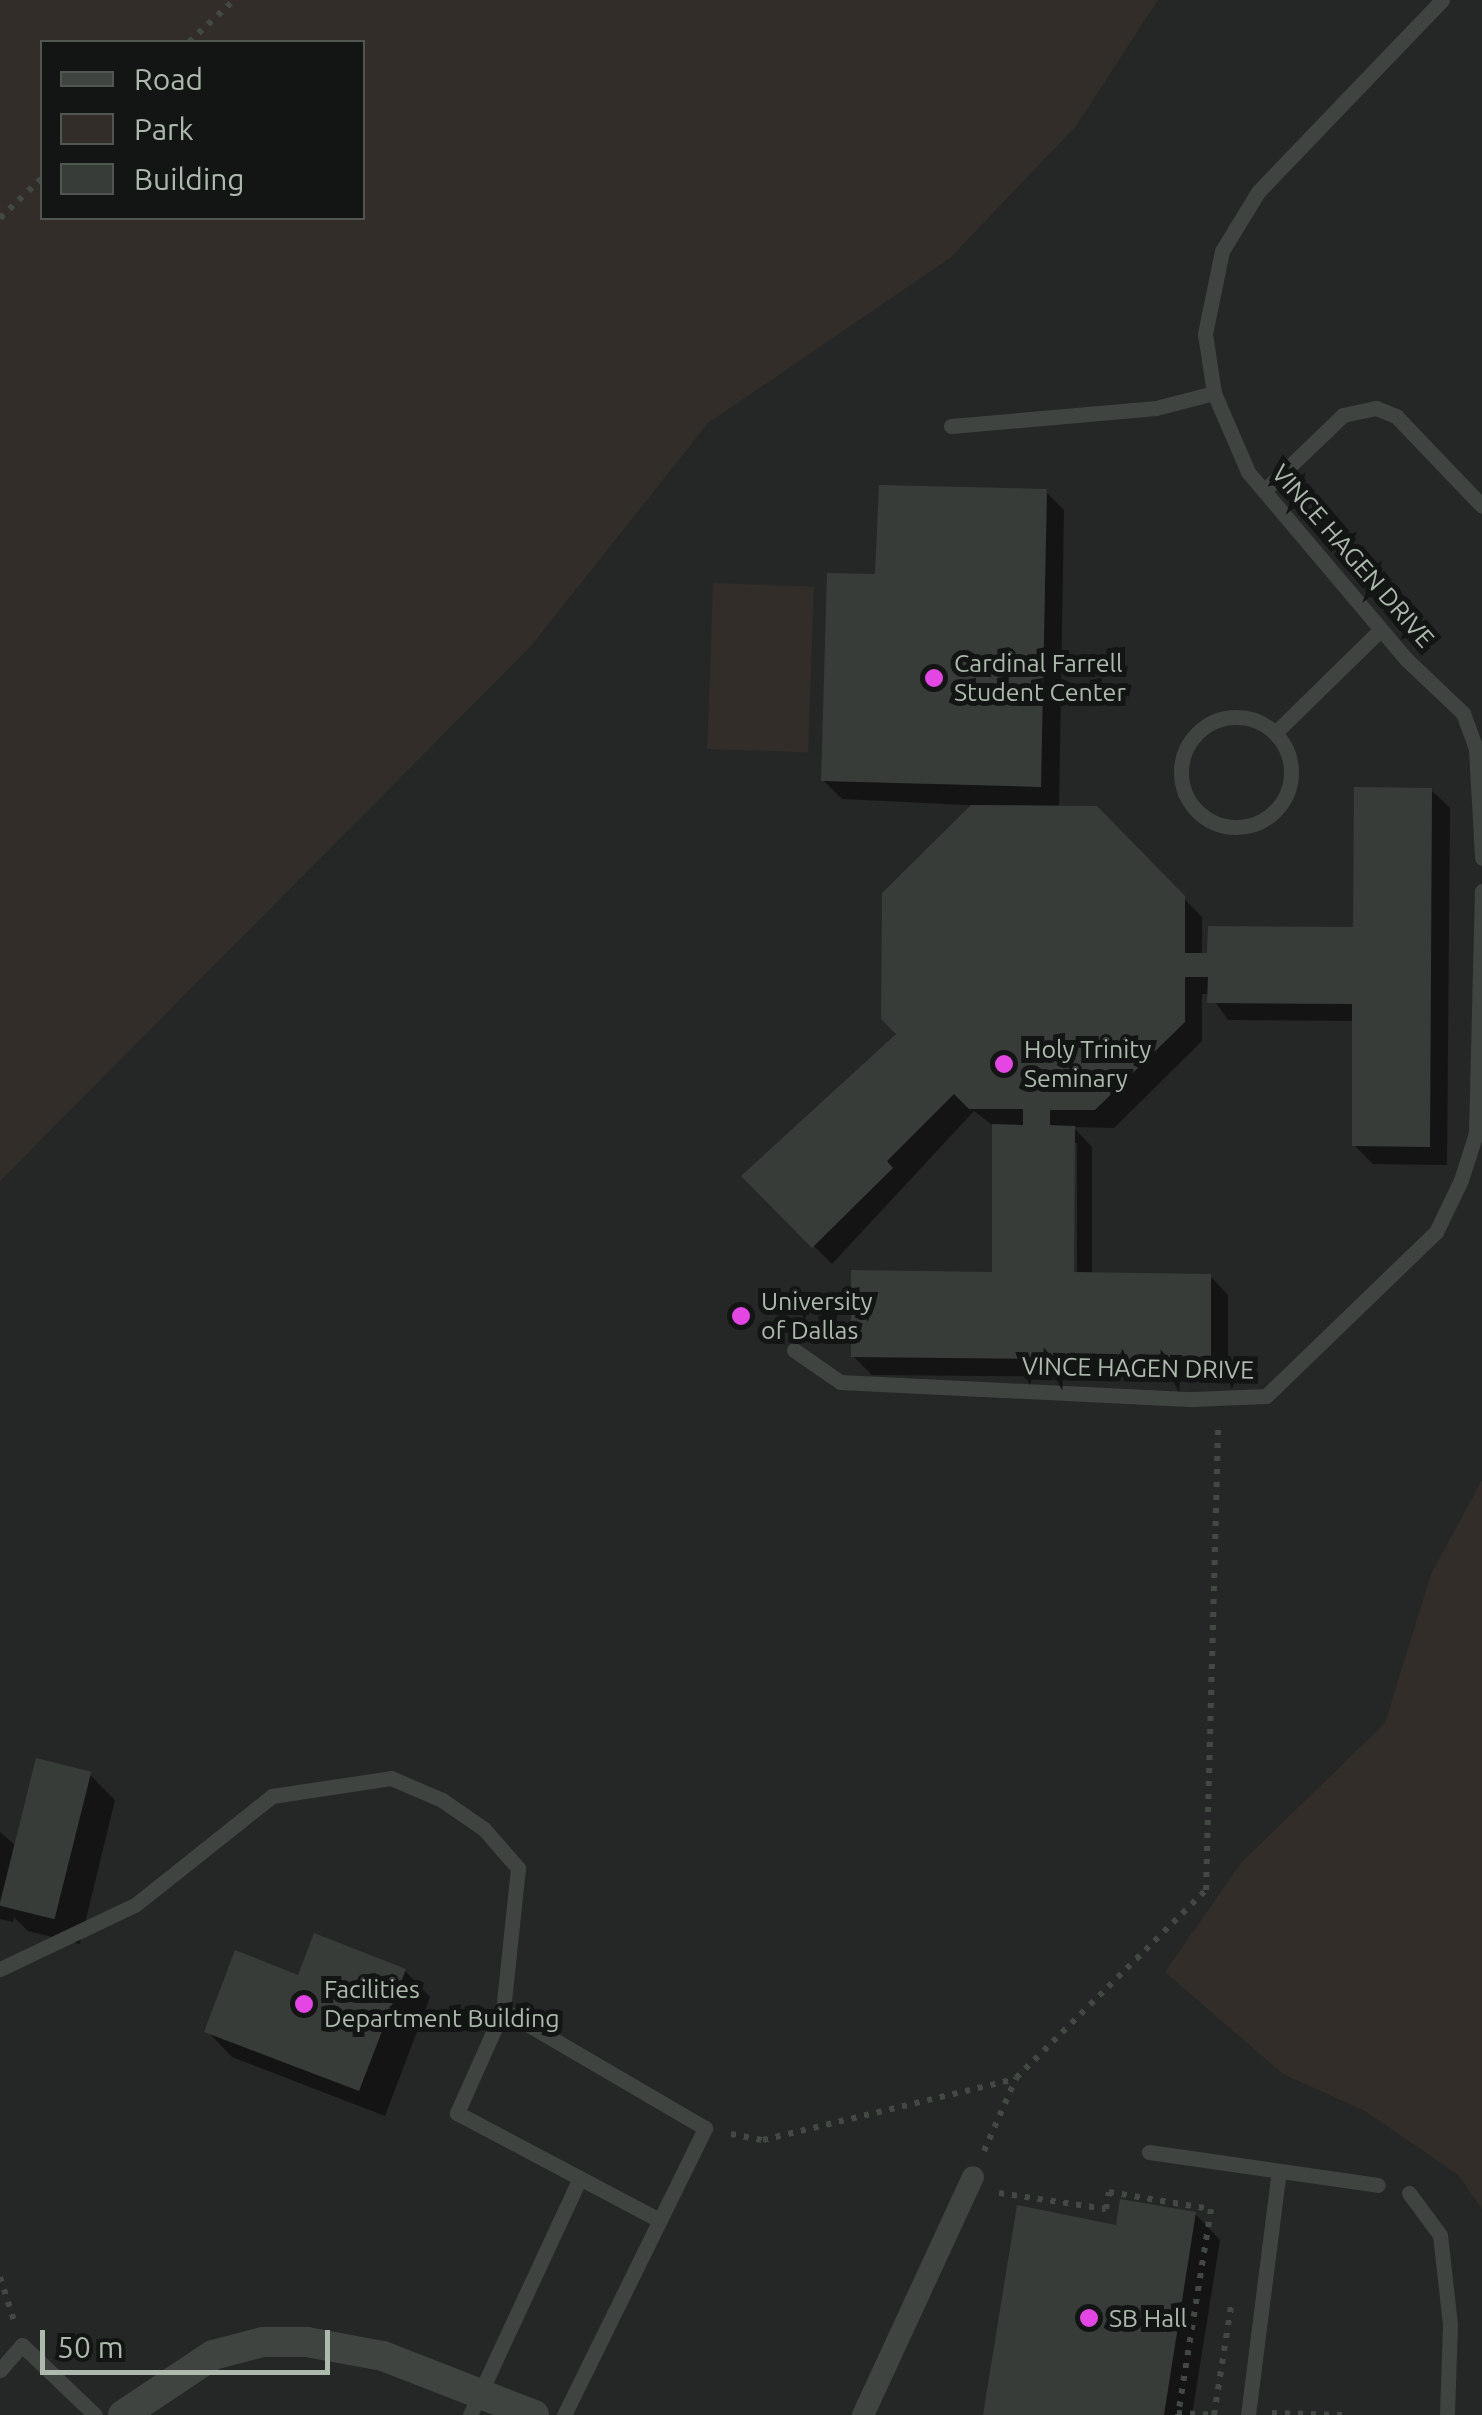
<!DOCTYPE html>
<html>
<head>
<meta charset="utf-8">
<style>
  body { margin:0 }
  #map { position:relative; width:1482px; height:2415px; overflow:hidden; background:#181a19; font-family:Ubuntu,sans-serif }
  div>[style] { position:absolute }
  .built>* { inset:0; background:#242725 }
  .green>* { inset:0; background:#322d29; transform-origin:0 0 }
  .shadow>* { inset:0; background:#0007 }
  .building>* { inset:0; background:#383c39; transform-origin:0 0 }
  .path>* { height:6px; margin-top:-3px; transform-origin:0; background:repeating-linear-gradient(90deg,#424842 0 5px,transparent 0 13px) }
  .service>* { height:15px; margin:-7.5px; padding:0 7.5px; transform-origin:7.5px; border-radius:7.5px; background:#3f4440 }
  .service>.ring { margin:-7.5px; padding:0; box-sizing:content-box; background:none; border:15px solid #3f4440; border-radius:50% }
  .pedestrian>* { height:22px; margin:-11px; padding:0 11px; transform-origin:11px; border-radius:11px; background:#3f4440 }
  .minor>* { height:30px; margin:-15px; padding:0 15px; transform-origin:15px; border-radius:15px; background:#3f4440 }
  .dots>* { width:28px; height:28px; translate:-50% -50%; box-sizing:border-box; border:5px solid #131514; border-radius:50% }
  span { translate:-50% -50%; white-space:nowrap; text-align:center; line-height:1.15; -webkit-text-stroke:10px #131514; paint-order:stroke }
  .street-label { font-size:25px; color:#acb9ac }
  .poi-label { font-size:25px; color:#acb9ac }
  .left { translate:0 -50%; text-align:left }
  .legend { position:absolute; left:40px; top:40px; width:325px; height:180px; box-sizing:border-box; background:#131514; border:2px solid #505751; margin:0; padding:12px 18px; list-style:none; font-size:30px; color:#acb9ac }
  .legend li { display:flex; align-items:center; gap:20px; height:50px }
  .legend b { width:50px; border:2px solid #505751 }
  .scale { position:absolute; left:40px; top:2330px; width:290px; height:45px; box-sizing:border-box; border:5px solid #acb9ac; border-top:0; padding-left:12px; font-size:30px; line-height:35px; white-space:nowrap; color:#acb9ac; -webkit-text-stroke:8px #131514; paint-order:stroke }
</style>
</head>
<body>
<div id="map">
  <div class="built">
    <i style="clip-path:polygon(evenodd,0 0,1482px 0,1482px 2415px,0 2415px,0 0,42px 42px,362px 42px,362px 218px,42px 218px,42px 42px)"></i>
  </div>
  <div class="green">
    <i style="clip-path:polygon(evenodd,0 0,1158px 0,1076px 126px,950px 258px,708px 423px,531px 646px,0 1181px,0 0,362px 42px,362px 218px,42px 218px,42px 42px,362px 42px)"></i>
    <i style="left:713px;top:583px;width:101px;height:166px;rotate:2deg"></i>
    <i style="clip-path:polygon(1482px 1480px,1482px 2209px,1458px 2175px,1365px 2111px,1283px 2074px,1165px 1972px,1241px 1863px,1385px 1723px,1431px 1574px)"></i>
  </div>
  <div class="shadow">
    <i style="clip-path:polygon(evenodd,1046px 492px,1064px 510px,1059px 808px,1096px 809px,1202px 917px,1202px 956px,1355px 930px,1431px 790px,1450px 808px,1447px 1165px,1373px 1164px,1354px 1145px,1355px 1021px,1228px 1020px,1210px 994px,1202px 994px,1202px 1041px,1114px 1128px,1073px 1127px,1092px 1147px,1092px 1275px,1210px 1276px,1228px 1295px,1228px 1378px,872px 1375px,853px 1356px,994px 1274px,995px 1127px,974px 1111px,832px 1264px,744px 1176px,899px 1034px,1026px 808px,842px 799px,823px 780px,878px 577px,1046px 492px,1072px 1143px,1077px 1143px,1077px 1285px,1072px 1285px,1072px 1143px)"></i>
    <i style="clip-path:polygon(89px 1774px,115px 1800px,80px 1944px,28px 1931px,14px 1917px,13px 1922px,0 1919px,0 1832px,17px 1847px)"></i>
    <i style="clip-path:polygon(405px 1971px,430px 1997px,385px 2116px,232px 2057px,207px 2031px,300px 1978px)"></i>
    <i style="clip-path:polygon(1195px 2214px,1220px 2240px,1192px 2415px,986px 2415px,1118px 2228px)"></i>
  </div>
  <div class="building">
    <i style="clip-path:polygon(879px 485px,1047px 489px,1041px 787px,821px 781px,827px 573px,875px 574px)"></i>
    <i style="clip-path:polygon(1354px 787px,1432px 788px,1430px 1147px,1352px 1146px,1352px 1004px,1207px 1003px,1208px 977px,1185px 977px,1185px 1022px,1095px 1110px,1050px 1110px,1050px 1125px,1075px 1126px,1074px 1272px,1211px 1274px,1211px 1361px,851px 1357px,851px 1270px,992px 1272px,992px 1124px,1023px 1125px,1023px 1109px,969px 1109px,954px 1094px,887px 1161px,893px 1168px,812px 1248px,741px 1176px,896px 1034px,881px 1019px,882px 893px,971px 805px,1097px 806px,1185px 896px,1185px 953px,1207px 953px,1208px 926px,1353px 927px)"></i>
    <i style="left:36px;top:1758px;width:57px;height:152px;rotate:14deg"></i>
    <i style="clip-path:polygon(314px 1933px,406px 1969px,359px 2091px,204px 2032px,235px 1950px,298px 1975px)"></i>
    <i style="clip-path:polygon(1120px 2199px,1196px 2212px,1164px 2415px,983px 2415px,1017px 2205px,1116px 2225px)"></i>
  </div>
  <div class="path">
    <i style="left:189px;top:42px;width:62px;rotate:-43deg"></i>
    <i style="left:0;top:218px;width:58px;rotate:-43.6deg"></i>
    <i style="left:731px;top:2134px;width:33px;rotate:11deg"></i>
    <i style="left:763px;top:2140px;width:259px;rotate:-13.6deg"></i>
    <i style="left:984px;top:2151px;width:80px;rotate:-66.3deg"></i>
    <i style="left:1016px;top:2078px;width:267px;rotate:-44.7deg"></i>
    <i style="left:1206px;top:1890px;width:466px;rotate:-88.5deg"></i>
    <i style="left:999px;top:2193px;width:108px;rotate:8.5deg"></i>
    <i style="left:1106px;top:2209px;width:17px;rotate:-80deg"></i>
    <i style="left:1109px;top:2192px;width:103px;rotate:9.5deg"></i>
    <i style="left:1211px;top:2209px;width:209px;rotate:99.1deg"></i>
    <i style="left:0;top:2277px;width:49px;rotate:72.3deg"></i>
    <i style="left:1177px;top:2413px;width:35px;rotate:3deg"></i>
    <i style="left:1272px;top:2413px;width:70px;rotate:1.6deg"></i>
    <i style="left:1214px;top:2415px;width:110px;rotate:-81.1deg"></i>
  </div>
  <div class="service">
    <i style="left:1442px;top:0;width:266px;rotate:133.8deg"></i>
    <i style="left:1258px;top:192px;width:69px;rotate:121.4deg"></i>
    <i style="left:1222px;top:251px;width:85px;rotate:101.6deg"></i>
    <i style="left:1205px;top:334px;width:60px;rotate:81.3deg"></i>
    <i style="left:1214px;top:393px;width:86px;rotate:66.7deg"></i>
    <i style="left:1248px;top:472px;width:245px;rotate:49.8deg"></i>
    <i style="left:1406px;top:659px;width:79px;rotate:43.5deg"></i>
    <i style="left:1463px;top:713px;width:38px;rotate:70deg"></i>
    <i style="left:1476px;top:749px;width:109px;rotate:86.8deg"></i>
    <i style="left:951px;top:426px;width:206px;rotate:-5deg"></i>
    <i style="left:1156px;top:408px;width:60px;rotate:-14.5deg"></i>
    <i style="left:1264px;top:491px;width:110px;rotate:-43.9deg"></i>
    <i style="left:1343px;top:415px;width:34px;rotate:-12deg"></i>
    <i style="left:1376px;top:408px;width:22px;rotate:22deg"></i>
    <i style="left:1396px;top:416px;width:124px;rotate:46.3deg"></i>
    <i class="ring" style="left:1181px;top:717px;width:95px;height:95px"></i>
    <i style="left:1276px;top:732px;width:146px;rotate:-44.4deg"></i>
    <i style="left:794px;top:1350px;width:56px;rotate:34.8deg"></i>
    <i style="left:840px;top:1382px;width:353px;rotate:2.8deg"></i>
    <i style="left:1193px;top:1399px;width:73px;rotate:-2.4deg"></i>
    <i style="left:1266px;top:1396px;width:236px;rotate:-44deg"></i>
    <i style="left:1436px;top:1232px;width:58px;rotate:-64.3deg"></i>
    <i style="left:1461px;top:1180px;width:49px;rotate:-72.3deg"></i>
    <i style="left:1476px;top:1133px;width:242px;rotate:-88.6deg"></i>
    <i style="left:0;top:1969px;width:149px;rotate:-25.4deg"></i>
    <i style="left:135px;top:1905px;width:175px;rotate:-38.5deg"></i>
    <i style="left:272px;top:1796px;width:120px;rotate:-8.6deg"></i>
    <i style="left:391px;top:1778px;width:56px;rotate:23.3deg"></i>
    <i style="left:442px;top:1800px;width:51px;rotate:34.6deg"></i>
    <i style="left:484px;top:1829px;width:52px;rotate:48.9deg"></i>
    <i style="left:518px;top:1868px;width:143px;rotate:96deg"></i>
    <i style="left:1149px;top:2152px;width:231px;rotate:8.2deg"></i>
    <i style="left:1409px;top:2193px;width:52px;rotate:53.6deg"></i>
    <i style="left:1440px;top:2235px;width:90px;rotate:83.6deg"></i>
    <i style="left:1450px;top:2324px;width:91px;rotate:91.9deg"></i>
    <i style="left:0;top:2370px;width:33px;rotate:-49deg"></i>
    <i style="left:22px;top:2345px;width:101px;rotate:43.8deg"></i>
    <i style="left:470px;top:2415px;width:261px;rotate:-65.1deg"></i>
    <i style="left:564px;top:2415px;width:320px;rotate:-63.8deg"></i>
    <i style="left:705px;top:2128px;width:234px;rotate:-149.7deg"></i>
    <i style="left:503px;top:2010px;width:113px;rotate:114.1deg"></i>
    <i style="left:457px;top:2113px;width:226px;rotate:27.9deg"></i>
    <i style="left:1248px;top:2415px;width:246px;rotate:-82.8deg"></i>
  </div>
  <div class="pedestrian">
    <i style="left:863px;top:2415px;width:262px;rotate:-65.2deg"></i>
  </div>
  <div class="minor">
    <i style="left:123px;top:2415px;width:108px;rotate:-33.7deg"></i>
    <i style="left:213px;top:2355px;width:52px;rotate:-14.6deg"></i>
    <i style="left:263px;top:2342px;width:44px"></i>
    <i style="left:307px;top:2342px;width:77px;rotate:10.4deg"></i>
    <i style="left:383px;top:2356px;width:162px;rotate:21.3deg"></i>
  </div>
  <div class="dots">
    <i style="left:934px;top:678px;background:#e446e3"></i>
    <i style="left:1004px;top:1064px;background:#e446e3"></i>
    <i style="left:741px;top:1316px;background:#e446e3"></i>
    <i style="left:304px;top:2004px;background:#e446e3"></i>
    <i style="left:1089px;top:2318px;background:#e446e3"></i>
  </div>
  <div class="street-label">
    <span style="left:1353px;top:556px;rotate:49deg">VINCE HAGEN DRIVE</span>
    <span style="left:1138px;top:1368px;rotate:1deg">VINCE HAGEN DRIVE</span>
  </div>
  <div class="poi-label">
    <span class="left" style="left:954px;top:678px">Cardinal Farrell<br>Student Center</span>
    <span class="left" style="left:1024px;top:1064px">Holy Trinity<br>Seminary</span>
    <span class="left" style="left:761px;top:1316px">University<br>of Dallas</span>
    <span class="left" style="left:324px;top:2004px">Facilities<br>Department Building</span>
    <span class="left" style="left:1109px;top:2318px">SB Hall</span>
  </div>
  <ul class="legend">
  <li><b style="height:12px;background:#3f4440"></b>Road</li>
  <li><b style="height:28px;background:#322d29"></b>Park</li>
  <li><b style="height:28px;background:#383c39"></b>Building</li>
  </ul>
  <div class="scale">50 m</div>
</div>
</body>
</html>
